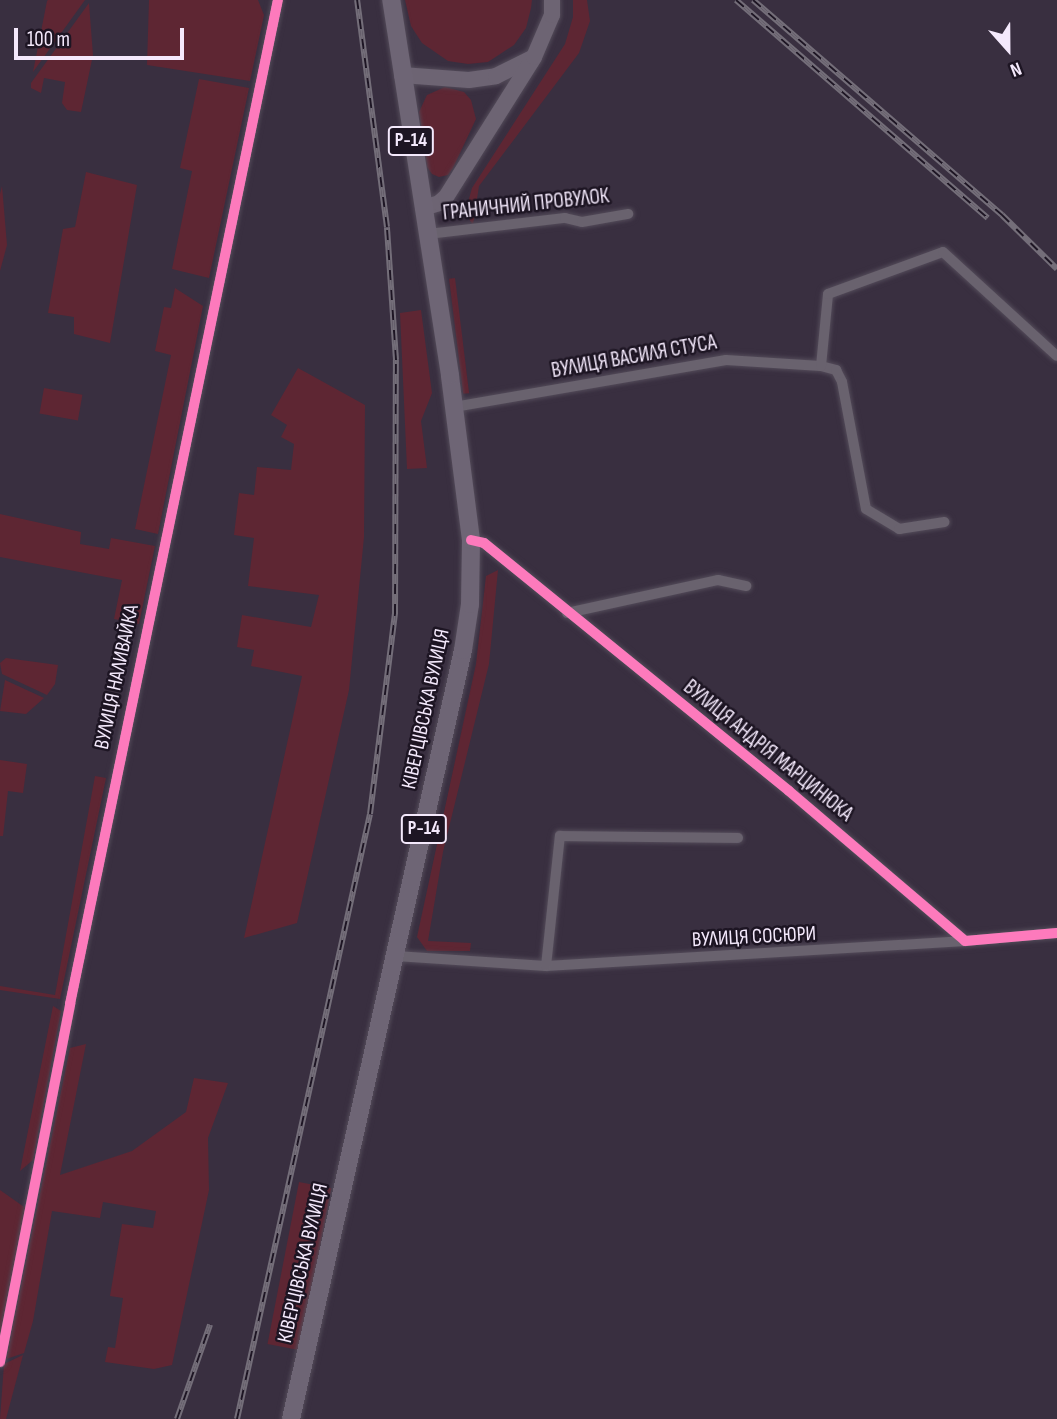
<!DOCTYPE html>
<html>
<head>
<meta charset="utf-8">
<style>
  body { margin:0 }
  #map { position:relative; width:1057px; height:1419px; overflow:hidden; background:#392f40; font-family:"Sofia Sans Condensed",sans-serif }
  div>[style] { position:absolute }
  .green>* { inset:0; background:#5e2633; transform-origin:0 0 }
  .roads { filter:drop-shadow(0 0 2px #534b59) drop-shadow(0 0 2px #534b59) }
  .minor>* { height:10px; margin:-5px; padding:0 5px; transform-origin:5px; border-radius:5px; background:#69626e }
  .secondary>* { height:16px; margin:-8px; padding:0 8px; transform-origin:8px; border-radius:8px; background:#6d6473 }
  .primary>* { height:18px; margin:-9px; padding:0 9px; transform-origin:9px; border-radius:9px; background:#6e6575 }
  .rail>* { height:6px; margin-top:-3px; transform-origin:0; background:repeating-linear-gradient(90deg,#1d1523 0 10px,#746e79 0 20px); box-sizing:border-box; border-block:2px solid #746e79 }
  .cycleway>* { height:10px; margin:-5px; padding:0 5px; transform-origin:5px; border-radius:5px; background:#fd7abc }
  span { translate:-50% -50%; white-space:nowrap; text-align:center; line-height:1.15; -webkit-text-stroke:5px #1d1523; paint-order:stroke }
  .shield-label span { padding:2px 5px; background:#1d1523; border:2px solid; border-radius:5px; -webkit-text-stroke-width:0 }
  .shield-label { font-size:19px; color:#f4e9fc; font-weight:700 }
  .street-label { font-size:21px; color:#f4e9fc }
  .north { position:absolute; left:973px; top:14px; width:70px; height:70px; -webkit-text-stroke:5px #1d1523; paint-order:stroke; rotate:159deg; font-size:19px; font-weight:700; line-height:28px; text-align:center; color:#f4e9fc }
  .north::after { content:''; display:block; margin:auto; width:24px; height:32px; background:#f4e9fc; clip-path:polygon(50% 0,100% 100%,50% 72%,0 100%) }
  .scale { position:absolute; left:14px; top:28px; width:170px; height:32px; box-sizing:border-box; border:4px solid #f4e9fc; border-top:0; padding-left:9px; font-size:21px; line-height:24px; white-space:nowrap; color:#f4e9fc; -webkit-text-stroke:5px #1d1523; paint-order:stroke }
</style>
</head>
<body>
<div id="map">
  <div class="green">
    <i style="clip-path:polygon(48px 0,85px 0,33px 72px,47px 1px)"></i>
    <i style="clip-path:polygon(149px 0,258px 0,264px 15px,250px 81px,147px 65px)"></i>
    <i style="clip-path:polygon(405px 0,532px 0,531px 8px,526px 28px,514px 45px,488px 62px,468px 64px,448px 61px,422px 43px,411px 26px)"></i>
    <i style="clip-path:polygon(573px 0,587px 0,590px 21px,579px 53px,479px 186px,473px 225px,465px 213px,472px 188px,565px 44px,573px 17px)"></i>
    <i style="clip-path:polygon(89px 3px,93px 55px,81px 112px,67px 110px,62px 103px,65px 82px,44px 78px,41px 93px,31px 88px,31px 83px)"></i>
    <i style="clip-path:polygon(199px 79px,249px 88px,209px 278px,172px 269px,192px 171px,180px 168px)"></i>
    <i style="clip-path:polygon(445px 87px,464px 92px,471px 100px,476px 119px,453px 168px,448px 175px,439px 177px,432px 174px,427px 167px,419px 112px,427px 95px)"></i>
    <i style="clip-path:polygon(86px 172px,137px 185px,110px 343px,74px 334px,74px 317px,48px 313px,63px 229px,75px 227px)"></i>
    <i style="clip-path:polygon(2px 186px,7px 245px,0 271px,0 194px)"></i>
    <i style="left:455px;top:278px;width:116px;height:6px;rotate:83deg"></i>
    <i style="clip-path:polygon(175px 288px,203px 306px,158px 534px,135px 529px,171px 355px,155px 351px,164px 307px,171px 308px)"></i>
    <i style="clip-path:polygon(421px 310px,432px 393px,421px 421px,427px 468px,407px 469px,400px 313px)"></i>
    <i style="clip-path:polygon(298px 368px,365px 405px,364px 537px,349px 690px,297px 923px,244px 938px,302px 676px,251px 666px,254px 650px,237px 647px,242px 615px,311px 627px,319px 595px,248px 586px,254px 538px,234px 535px,239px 493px,254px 495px,257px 467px,291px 470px,294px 444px,281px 437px,287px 425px,271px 415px)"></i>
    <i style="left:44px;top:388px;width:39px;height:26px;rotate:10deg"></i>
    <i style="clip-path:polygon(0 514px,81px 532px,80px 544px,109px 549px,111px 538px,155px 546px,139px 624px,114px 619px,122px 580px,0 557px)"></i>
    <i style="clip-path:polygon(498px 570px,489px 664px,443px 852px,428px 941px,471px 943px,470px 951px,427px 951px,417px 937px,476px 664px,486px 576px)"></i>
    <i style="clip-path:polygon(6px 658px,58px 665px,55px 684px,47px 695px,2px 674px,0 663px)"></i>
    <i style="clip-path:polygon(5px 680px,44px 698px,26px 714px,0 711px)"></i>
    <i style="clip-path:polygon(0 760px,27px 764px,23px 793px,8px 791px,3px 836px,0 836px)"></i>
    <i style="clip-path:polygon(95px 776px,106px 778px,60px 999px,0 990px,0 986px,55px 995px)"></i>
    <i style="clip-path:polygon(53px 1006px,61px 1011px,33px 1160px,20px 1171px)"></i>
    <i style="clip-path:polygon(86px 1044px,60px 1175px,132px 1151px,186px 1112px,194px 1078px,228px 1083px,208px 1138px,209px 1190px,172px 1365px,154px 1369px,105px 1362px,108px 1347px,115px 1348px,123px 1298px,110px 1296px,122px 1224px,153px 1228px,156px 1211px,103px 1202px,100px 1218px,52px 1211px,33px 1321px,24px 1353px,6px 1359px,70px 1048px)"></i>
    <i style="left:299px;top:1182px;width:33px;height:165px;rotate:11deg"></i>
    <i style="clip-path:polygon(0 1190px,27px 1209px,0 1341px)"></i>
    <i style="clip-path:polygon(23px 1355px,6px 1419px,0 1419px,4px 1364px)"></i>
  </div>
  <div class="roads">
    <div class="minor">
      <i style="left:428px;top:234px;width:138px;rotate:-6.7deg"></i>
      <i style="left:565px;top:218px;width:17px;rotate:13deg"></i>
      <i style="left:582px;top:222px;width:47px;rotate:-9.9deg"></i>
      <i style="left:821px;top:366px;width:16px;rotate:15deg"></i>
      <i style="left:836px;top:370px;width:13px;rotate:63deg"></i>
      <i style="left:842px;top:382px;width:129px;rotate:79.3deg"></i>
      <i style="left:866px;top:509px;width:39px;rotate:31deg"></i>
      <i style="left:899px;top:529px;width:46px;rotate:-8.8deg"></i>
      <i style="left:454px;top:407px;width:276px;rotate:-9.8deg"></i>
      <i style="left:726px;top:360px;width:95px;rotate:3.6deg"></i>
      <i style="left:821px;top:366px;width:72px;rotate:-84.4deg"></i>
      <i style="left:828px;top:294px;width:122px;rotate:-20.1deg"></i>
      <i style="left:943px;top:252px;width:154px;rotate:42.4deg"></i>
      <i style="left:471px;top:540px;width:13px;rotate:13deg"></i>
      <i style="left:484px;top:543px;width:393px;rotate:39.1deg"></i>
      <i style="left:789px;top:791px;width:231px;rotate:40.4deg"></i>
      <i style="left:965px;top:941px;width:92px;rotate:-5deg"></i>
      <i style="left:567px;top:613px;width:155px;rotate:-12.3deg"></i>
      <i style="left:718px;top:580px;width:29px;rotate:12deg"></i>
      <i style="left:396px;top:956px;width:150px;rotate:3.8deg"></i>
      <i style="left:546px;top:966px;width:420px;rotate:-3.4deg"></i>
      <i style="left:546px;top:966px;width:131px;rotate:-83.9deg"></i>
      <i style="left:560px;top:836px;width:178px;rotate:0.6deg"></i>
      <i style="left:0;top:1362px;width:365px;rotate:-78.9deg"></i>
      <i style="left:70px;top:1004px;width:1025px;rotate:-78.3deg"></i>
    </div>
    <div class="secondary">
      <i style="left:402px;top:75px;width:67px;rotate:4.3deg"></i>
      <i style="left:469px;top:80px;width:27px;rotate:-8deg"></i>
      <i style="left:496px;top:76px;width:40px;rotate:-26.6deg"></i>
      <i style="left:423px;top:208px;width:17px;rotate:-17deg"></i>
      <i style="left:439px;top:203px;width:9px;rotate:-41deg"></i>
      <i style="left:446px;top:197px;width:165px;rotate:-57.8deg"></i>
      <i style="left:534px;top:57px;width:46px;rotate:-66.8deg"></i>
      <i style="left:552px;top:15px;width:15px;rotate:-90deg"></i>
    </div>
    <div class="primary">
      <i style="left:291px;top:1419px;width:788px;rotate:-77.39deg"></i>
      <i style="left:463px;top:650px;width:47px;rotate:-81.3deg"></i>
      <i style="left:470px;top:604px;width:64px;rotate:-89.1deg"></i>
      <i style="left:471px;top:540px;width:166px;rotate:-97.3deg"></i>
      <i style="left:450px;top:375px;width:380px;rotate:-98.9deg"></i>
    </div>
  </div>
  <div class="rail">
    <i style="left:736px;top:0;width:333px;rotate:40.9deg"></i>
    <i style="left:753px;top:0;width:329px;rotate:40.8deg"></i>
    <i style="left:1002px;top:215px;width:77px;rotate:44.5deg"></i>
    <i style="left:177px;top:1419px;width:100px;rotate:-70.7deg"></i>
    <i style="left:237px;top:1419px;width:619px;rotate:-77.6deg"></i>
    <i style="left:370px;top:814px;width:202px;rotate:-82.9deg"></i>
    <i style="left:395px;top:614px;width:254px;rotate:-89.8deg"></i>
    <i style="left:396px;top:360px;width:133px;rotate:-93.9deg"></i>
    <i style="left:387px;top:227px;width:229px;rotate:-97.5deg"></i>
  </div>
  <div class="cycleway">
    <i style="left:471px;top:540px;width:13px;rotate:13deg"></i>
    <i style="left:484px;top:543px;width:393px;rotate:39.1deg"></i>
    <i style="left:789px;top:791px;width:231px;rotate:40.4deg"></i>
    <i style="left:965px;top:941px;width:92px;rotate:-5deg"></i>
    <i style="left:0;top:1362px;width:365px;rotate:-78.9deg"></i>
    <i style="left:70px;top:1004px;width:1025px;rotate:-78.3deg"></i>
  </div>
  <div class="shield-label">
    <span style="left:411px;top:141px">Р-14</span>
    <span style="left:424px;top:829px">Р-14</span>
  </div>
  <div class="street-label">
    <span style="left:526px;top:205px;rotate:-6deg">ГРАНИЧНИЙ ПРОВУЛОК</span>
    <span style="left:634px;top:357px;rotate:-10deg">ВУЛИЦЯ ВАСИЛЯ СТУСА</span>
    <span style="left:117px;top:677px;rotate:-78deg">ВУЛИЦЯ НАЛИВАЙКА</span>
    <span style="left:426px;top:709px;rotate:-78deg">КІВЕРЦІВСЬКА ВУЛИЦЯ</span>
    <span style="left:768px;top:751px;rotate:39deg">ВУЛИЦЯ АНДРІЯ МАРЦИНЮКА</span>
    <span style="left:754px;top:937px;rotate:-3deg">ВУЛИЦЯ СОСЮРИ</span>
    <span style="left:303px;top:1263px;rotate:-77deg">КІВЕРЦІВСЬКА ВУЛИЦЯ</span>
  </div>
  <div class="north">N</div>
  <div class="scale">100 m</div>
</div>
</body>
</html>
